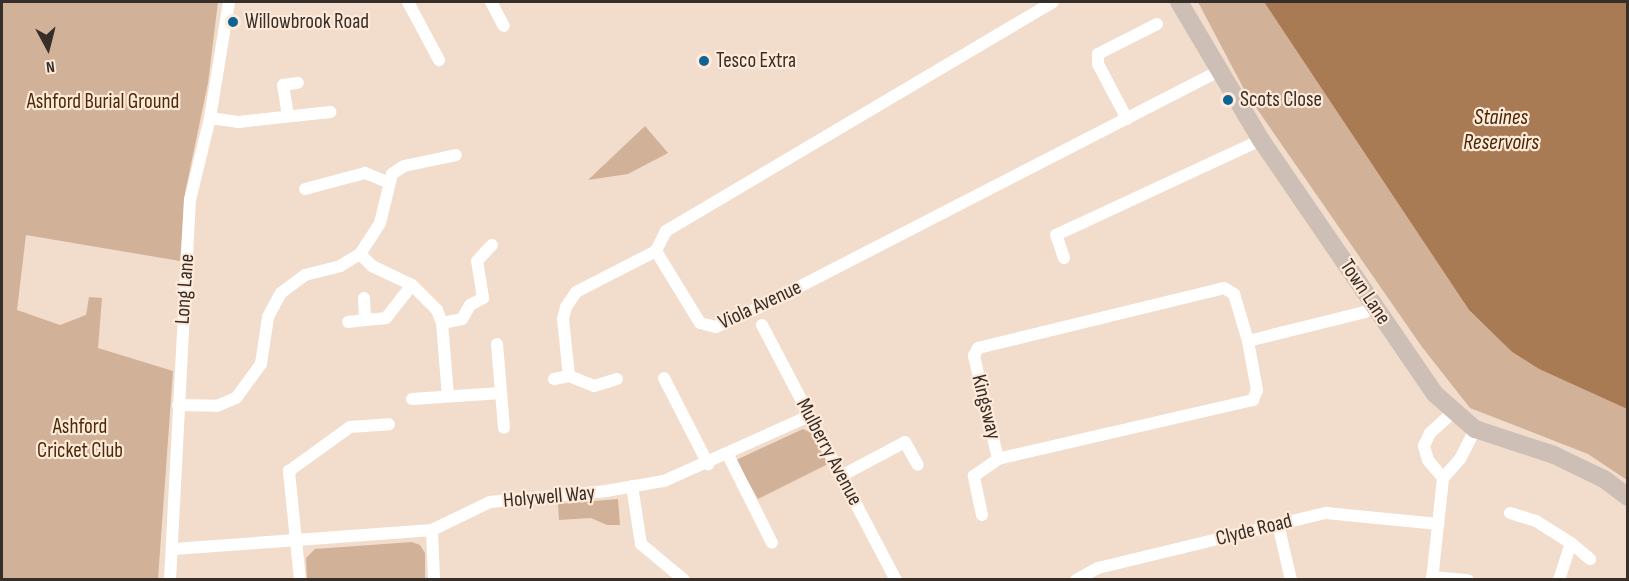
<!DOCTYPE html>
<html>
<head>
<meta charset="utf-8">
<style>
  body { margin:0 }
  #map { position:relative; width:1629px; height:581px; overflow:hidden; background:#f2ddcc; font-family:"Sofia Sans Condensed",sans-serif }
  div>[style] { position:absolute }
  .green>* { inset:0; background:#d1b197 }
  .water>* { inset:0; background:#a87b54 }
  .minor>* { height:12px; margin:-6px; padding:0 6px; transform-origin:6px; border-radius:6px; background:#fff }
  .secondary>* { height:18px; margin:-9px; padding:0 9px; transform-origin:9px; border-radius:9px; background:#cdbfb5 }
  .dots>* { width:16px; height:16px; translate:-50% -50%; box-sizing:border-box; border:3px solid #ffead9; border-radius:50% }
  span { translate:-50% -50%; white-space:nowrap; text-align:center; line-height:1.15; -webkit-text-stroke:4.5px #ffead9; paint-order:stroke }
  .poi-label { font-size:21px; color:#362e28 }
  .left { translate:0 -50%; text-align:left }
  .park-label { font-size:21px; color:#492a09 }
  .street-label { font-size:21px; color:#362e28 }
  .water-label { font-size:22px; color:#472807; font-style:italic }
  .frame { position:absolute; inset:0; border:3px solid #362e28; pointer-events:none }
  .north { position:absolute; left:18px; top:18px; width:60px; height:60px; -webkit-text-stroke:4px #ffead9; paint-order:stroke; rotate:173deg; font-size:16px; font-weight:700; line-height:24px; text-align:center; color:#362e28 }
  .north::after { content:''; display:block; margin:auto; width:21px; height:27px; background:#362e28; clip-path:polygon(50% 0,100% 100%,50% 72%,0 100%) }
</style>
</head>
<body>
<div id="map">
  <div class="green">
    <i style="clip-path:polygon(2px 2px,218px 2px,208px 83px,185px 193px,180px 261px,26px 235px,17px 310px,60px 325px,86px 315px,89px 297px,102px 298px,98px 348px,173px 371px,158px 579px,2px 579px)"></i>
    <i style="clip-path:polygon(1198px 2px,1264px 2px,1469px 310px,1512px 352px,1539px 369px,1627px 409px,1627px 480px,1588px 454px,1470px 408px,1422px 347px,1246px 93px)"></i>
    <i style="clip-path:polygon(645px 126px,668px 153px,628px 174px,588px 180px)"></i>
    <i style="clip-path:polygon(803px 429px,814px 434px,828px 464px,758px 499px,736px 460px)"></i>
    <i style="clip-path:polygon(618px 499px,620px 525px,607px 525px,591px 518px,559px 520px,558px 504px)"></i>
    <i style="clip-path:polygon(412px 542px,420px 545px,425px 553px,425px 579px,307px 579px,306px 558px,315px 549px)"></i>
  </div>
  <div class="water">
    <i style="clip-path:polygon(1264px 2px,1627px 2px,1627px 409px,1539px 369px,1512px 352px,1469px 310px)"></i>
  </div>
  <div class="minor">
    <i style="left:408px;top:2px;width:66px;rotate:61.9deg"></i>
    <i style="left:491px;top:2px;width:27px;rotate:62deg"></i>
    <i style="left:1053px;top:2px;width:450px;rotate:149.4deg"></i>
    <i style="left:666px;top:231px;width:22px;rotate:117deg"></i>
    <i style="left:656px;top:251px;width:84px;rotate:58.6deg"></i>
    <i style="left:700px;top:323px;width:16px;rotate:14deg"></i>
    <i style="left:716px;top:327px;width:42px;rotate:-24.1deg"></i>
    <i style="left:754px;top:310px;width:523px;rotate:-27.2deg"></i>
    <i style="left:288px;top:116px;width:31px;rotate:-99deg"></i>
    <i style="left:283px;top:85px;width:15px;rotate:-8deg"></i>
    <i style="left:210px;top:118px;width:28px;rotate:8deg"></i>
    <i style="left:238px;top:122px;width:93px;rotate:-6.2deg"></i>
    <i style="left:1127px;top:119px;width:62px;rotate:-117.8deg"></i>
    <i style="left:1098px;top:64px;width:10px;rotate:-90deg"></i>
    <i style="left:1098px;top:54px;width:66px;rotate:-27deg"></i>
    <i style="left:305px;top:189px;width:62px;rotate:-14.9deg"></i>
    <i style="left:365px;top:173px;width:24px;rotate:22deg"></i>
    <i style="left:360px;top:254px;width:17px;rotate:45deg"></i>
    <i style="left:372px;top:266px;width:44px;rotate:25.4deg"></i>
    <i style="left:412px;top:285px;width:35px;rotate:45deg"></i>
    <i style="left:437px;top:310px;width:14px;rotate:69deg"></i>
    <i style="left:442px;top:323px;width:73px;rotate:85.3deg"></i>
    <i style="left:1064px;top:258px;width:24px;rotate:-109deg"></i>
    <i style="left:1056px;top:235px;width:226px;rotate:-24.9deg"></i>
    <i style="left:364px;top:298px;width:22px;rotate:87deg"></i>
    <i style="left:365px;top:320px;width:21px;rotate:-5deg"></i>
    <i style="left:386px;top:318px;width:42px;rotate:-51.8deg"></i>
    <i style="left:348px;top:322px;width:17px;rotate:-7deg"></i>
    <i style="left:442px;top:323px;width:20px;rotate:-11deg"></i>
    <i style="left:462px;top:319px;width:16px;rotate:-60deg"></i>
    <i style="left:470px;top:305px;width:15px;rotate:-28deg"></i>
    <i style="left:483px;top:298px;width:37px;rotate:-99deg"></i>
    <i style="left:477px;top:261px;width:22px;rotate:-47deg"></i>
    <i style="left:762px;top:325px;width:288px;rotate:62.3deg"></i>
    <i style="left:1248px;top:341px;width:50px;rotate:79.6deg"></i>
    <i style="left:1257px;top:390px;width:11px;rotate:112deg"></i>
    <i style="left:1253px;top:400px;width:262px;rotate:167deg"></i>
    <i style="left:998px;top:459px;width:106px;rotate:-103.1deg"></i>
    <i style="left:974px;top:356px;width:9px;rotate:-63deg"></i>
    <i style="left:978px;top:348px;width:253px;rotate:-13.7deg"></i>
    <i style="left:1224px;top:288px;width:12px;rotate:31deg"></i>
    <i style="left:1234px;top:294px;width:49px;rotate:73.4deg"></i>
    <i style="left:1248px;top:341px;width:121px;rotate:-13.9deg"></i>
    <i style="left:1365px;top:312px;width:12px;rotate:-31deg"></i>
    <i style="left:497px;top:344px;width:84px;rotate:85.2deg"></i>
    <i style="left:664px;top:378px;width:97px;rotate:62.9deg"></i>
    <i style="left:554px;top:379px;width:15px;rotate:-11deg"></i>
    <i style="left:617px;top:379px;width:24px;rotate:163deg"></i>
    <i style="left:594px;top:386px;width:27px;rotate:-158deg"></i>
    <i style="left:569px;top:376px;width:57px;rotate:-96deg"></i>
    <i style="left:563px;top:319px;width:12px;rotate:-76deg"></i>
    <i style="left:566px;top:307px;width:18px;rotate:-56deg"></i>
    <i style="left:576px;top:292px;width:90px;rotate:-27.1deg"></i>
    <i style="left:412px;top:399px;width:89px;rotate:-3.9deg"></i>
    <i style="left:178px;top:405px;width:39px;rotate:1deg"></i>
    <i style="left:217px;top:406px;width:21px;rotate:-23deg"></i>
    <i style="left:236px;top:398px;width:42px;rotate:-53.7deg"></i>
    <i style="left:261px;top:364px;width:48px;rotate:-81.5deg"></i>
    <i style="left:268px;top:317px;width:27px;rotate:-62deg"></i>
    <i style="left:281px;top:293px;width:30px;rotate:-37deg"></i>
    <i style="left:305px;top:275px;width:36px;rotate:-14deg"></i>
    <i style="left:340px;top:266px;width:23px;rotate:-31deg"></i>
    <i style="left:360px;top:254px;width:37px;rotate:-57deg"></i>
    <i style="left:380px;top:223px;width:50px;rotate:-76.2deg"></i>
    <i style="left:392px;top:174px;width:14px;rotate:-34deg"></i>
    <i style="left:404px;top:166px;width:53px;rotate:-11.9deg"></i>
    <i style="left:728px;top:455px;width:98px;rotate:63.4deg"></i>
    <i style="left:841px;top:476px;width:72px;rotate:-28deg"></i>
    <i style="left:905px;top:442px;width:26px;rotate:61deg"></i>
    <i style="left:1443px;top:478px;width:23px;rotate:-130deg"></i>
    <i style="left:1428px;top:460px;width:15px;rotate:-106deg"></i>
    <i style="left:1424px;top:446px;width:14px;rotate:-65deg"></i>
    <i style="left:1430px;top:433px;width:31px;rotate:-42deg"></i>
    <i style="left:632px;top:486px;width:59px;rotate:81.2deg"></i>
    <i style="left:641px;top:544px;width:56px;rotate:39.9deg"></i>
    <i style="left:1510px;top:513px;width:27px;rotate:17deg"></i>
    <i style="left:1536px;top:521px;width:41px;rotate:32.2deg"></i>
    <i style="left:1571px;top:543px;width:39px;rotate:108deg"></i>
    <i style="left:982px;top:515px;width:40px;rotate:-102deg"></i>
    <i style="left:974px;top:476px;width:29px;rotate:-35deg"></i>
    <i style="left:1278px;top:524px;width:57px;rotate:76.9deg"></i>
    <i style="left:432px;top:530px;width:50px;rotate:87.7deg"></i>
    <i style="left:1571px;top:543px;width:25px;rotate:40deg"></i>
    <i style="left:174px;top:549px;width:259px;rotate:-4.2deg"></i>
    <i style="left:432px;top:530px;width:64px;rotate:-25.8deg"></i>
    <i style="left:490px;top:502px;width:117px;rotate:-5.4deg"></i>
    <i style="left:606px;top:491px;width:59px;rotate:-9.8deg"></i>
    <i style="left:664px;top:481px;width:159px;rotate:-24.1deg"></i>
    <i style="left:1432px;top:577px;width:36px;rotate:5deg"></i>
    <i style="left:170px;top:580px;width:381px;rotate:-87deg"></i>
    <i style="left:190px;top:200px;width:84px;rotate:-76.3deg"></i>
    <i style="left:210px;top:118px;width:118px;rotate:-80.7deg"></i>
    <i style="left:300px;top:580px;width:110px;rotate:-95.8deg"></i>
    <i style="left:289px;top:471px;width:75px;rotate:-35.8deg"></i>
    <i style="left:350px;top:427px;width:39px;rotate:-4deg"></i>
    <i style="left:1076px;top:580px;width:25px;rotate:-29deg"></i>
    <i style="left:1098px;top:568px;width:235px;rotate:-13.6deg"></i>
    <i style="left:1326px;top:513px;width:113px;rotate:5.6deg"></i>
    <i style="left:1432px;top:580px;width:103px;rotate:-83.8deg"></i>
    <i style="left:1443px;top:478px;width:25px;rotate:-48deg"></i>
    <i style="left:1460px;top:459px;width:34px;rotate:-63deg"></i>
  </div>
  <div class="secondary">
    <i style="left:1179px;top:2px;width:161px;rotate:59.3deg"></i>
    <i style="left:1261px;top:140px;width:308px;rotate:55.6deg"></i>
    <i style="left:1435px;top:394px;width:53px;rotate:41.2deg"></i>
    <i style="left:1475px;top:429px;width:83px;rotate:18.2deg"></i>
    <i style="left:1554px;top:455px;width:55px;rotate:25.6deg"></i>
    <i style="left:1604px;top:479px;width:30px;rotate:37deg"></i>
  </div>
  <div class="dots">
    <i style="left:233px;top:22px;background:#0e6495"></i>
    <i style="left:704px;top:61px;background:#0e6495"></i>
    <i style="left:1228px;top:100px;background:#0e6495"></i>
  </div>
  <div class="poi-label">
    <span class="left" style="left:245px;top:22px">Willowbrook Road</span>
    <span class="left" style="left:716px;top:61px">Tesco Extra</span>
    <span class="left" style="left:1240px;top:100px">Scots Close</span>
  </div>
  <div class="park-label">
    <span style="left:103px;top:102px">Ashford Burial Ground</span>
    <span style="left:80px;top:439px">Ashford<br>Cricket Club</span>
  </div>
  <div class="street-label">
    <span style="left:185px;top:289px;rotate:-86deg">Long Lane</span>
    <span style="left:1365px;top:292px;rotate:56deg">Town Lane</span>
    <span style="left:760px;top:305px;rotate:-25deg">Viola Avenue</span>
    <span style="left:986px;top:407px;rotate:76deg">Kingsway</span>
    <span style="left:829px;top:452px;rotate:62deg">Mulberry Avenue</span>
    <span style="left:549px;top:497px;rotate:-5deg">Holywell Way</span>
    <span style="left:1254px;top:530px;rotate:-14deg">Clyde Road</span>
  </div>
  <div class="water-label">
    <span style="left:1501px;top:130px">Staines<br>Reservoirs</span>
  </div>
  <div class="frame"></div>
  <div class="north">N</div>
</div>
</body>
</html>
